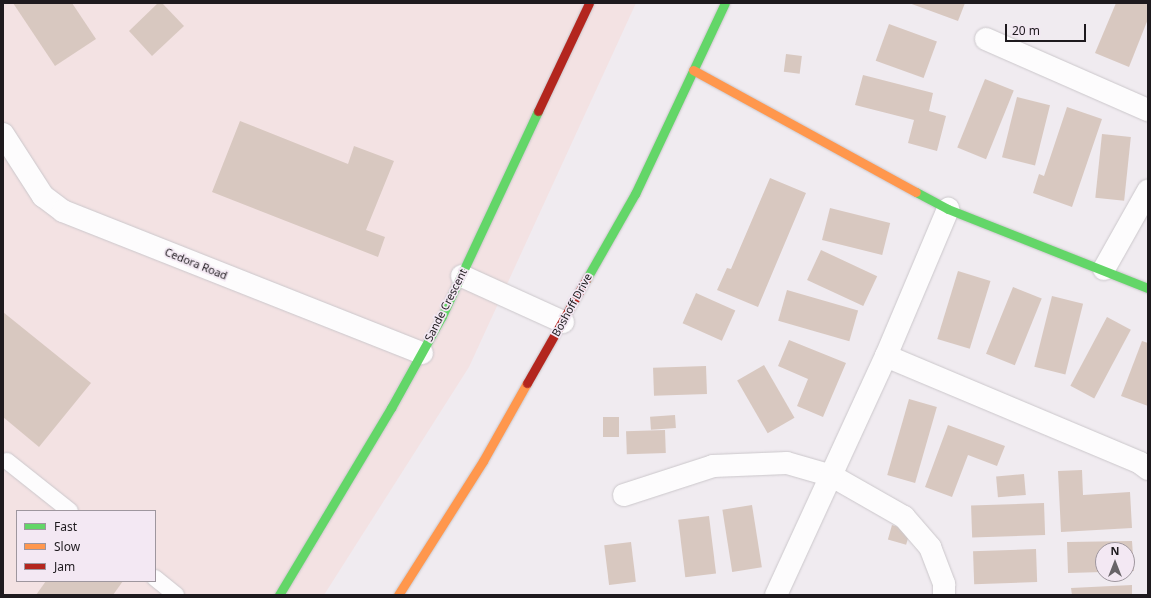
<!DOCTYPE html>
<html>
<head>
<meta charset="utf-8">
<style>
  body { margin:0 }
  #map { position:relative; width:1151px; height:598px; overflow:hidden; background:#f0ebf0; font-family:"Noto Sans",sans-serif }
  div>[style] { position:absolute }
  .industrial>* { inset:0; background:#f3e2e3 }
  .building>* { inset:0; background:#d8c8c0; transform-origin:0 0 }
  .roads { filter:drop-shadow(0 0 1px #cbc7cb) drop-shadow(0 0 1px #cbc7cb) }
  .lane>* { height:16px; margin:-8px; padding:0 8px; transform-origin:8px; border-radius:8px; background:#fdfcfd }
  .street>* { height:22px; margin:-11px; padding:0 11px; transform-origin:11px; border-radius:11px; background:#fdfcfd }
  .fast>* { height:9px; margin:-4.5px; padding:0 4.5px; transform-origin:4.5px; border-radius:4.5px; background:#63d668 }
  .slow>* { height:9px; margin:-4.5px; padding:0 4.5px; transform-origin:4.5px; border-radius:4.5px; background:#ff974d }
  .jam>* { height:9px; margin:-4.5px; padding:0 4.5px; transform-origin:4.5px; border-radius:4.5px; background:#b3261e }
  span { translate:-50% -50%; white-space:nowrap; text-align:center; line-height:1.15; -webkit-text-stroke:3.5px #f3e8f3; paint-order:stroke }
  .street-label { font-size:11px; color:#1e1a1e }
  .frame { position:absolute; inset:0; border:4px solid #1e1a1e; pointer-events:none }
  .legend { position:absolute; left:16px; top:510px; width:140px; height:72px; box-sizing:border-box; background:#f3e8f3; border:1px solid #9e969e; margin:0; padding:5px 7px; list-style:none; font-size:12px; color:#1e1a1e }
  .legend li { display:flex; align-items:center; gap:8px; height:20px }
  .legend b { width:20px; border:1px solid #9e969e }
  .north { position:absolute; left:1095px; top:542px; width:40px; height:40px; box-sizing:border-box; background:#f3e8f3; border:1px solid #9e969e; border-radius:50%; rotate:0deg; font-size:11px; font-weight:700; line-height:16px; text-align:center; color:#1e1a1e }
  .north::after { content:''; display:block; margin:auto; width:14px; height:18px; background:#686368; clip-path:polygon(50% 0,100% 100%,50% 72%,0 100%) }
  .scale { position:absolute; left:1005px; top:24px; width:81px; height:18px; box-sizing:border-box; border:2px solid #1e1a1e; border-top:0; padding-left:5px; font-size:12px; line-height:14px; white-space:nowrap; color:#1e1a1e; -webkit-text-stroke:3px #f3e8f3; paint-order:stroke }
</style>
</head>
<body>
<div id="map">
  <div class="industrial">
    <i style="clip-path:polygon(evenodd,3px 3px,636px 3px,469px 367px,324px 595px,3px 595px,3px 3px,17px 511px,155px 511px,155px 581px,17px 581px,17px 511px)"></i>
  </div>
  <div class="building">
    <i style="clip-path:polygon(13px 3px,72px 3px,96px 39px,55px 66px)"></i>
    <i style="clip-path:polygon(158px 3px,162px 3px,184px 26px,152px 56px,129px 31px)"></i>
    <i style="clip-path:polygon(909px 3px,965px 3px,958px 21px)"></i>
    <i style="clip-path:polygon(1116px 3px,1148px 3px,1148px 19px,1129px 67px,1095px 53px)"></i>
    <i style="left:889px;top:24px;width:51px;height:39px;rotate:20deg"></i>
    <i style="left:786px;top:54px;width:16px;height:18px;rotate:7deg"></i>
    <i style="clip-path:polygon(863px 75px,933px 93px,929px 111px,946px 116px,937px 151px,908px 143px,914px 120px,855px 105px)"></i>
    <i style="left:985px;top:79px;width:31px;height:74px;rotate:22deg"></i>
    <i style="left:1017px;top:97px;width:34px;height:62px;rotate:14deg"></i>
    <i style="clip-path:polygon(1067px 107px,1102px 119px,1072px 207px,1033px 193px,1039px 174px,1044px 176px)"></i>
    <i style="clip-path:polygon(240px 121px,348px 164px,354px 146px,394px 161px,366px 230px,385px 237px,378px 257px,212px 192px)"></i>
    <i style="left:1102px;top:134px;width:29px;height:64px;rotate:6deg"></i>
    <i style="clip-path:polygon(770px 178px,806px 193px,758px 307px,717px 290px,727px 268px,731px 269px)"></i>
    <i style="left:830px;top:208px;width:62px;height:33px;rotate:14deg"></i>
    <i style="left:821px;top:250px;width:62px;height:33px;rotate:25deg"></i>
    <i style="left:958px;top:271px;width:34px;height:71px;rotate:17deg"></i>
    <i style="left:1013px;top:287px;width:31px;height:72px;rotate:22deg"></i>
    <i style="left:787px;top:290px;width:74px;height:32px;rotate:16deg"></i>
    <i style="left:696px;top:293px;width:43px;height:33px;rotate:24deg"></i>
    <i style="left:1052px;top:296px;width:32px;height:73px;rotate:14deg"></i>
    <i style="clip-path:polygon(3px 312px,91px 383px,39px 447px,3px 417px)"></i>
    <i style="left:1107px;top:317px;width:27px;height:78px;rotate:28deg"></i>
    <i style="clip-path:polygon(789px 340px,846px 363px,823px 417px,797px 406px,808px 379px,778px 366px)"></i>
    <i style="clip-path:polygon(1142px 341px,1148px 343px,1148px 406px,1121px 396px)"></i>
    <i style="left:764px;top:365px;width:61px;height:31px;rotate:60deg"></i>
    <i style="left:706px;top:366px;width:28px;height:53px;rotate:88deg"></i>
    <i style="left:909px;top:399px;width:29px;height:79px;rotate:16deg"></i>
    <i style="left:675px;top:415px;width:13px;height:25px;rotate:86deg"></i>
    <i style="left:603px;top:417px;width:16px;height:20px"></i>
    <i style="clip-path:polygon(948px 425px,1005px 446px,997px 466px,968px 455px,952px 497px,925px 487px)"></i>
    <i style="left:665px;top:430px;width:23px;height:39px;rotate:88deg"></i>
    <i style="clip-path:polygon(1082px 470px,1083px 495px,1130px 492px,1132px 528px,1061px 532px,1058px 471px)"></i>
    <i style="left:1024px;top:474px;width:21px;height:28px;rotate:85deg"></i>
    <i style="left:1044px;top:503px;width:32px;height:73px;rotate:88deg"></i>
    <i style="left:752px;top:505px;width:63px;height:30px;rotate:81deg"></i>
    <i style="left:709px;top:516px;width:58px;height:31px;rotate:83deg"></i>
    <i style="left:892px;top:525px;width:19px;height:15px;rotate:16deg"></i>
    <i style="clip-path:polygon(1132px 541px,1134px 571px,1127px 571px,1127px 550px,1103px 550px,1103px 572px,1068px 573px,1067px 542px)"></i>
    <i style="left:631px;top:542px;width:40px;height:27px;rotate:83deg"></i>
    <i style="left:1036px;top:549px;width:33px;height:63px;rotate:88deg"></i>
    <i style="clip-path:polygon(46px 581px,123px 581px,113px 595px,36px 595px)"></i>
    <i style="clip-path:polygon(1132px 585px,1132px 595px,1072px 595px,1071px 588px)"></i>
  </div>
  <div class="roads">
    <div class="lane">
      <i style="left:7px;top:461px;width:80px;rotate:38.4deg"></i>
      <i style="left:155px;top:578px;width:27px;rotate:39deg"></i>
    </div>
    <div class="street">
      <i style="left:986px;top:39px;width:177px;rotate:23.7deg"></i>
      <i style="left:3px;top:134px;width:74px;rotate:57.2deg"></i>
      <i style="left:43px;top:196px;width:25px;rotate:37deg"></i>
      <i style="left:63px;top:211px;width:386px;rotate:21.6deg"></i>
      <i style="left:1104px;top:269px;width:90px;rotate:-60.6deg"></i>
      <i style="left:462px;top:276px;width:111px;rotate:24.5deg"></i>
      <i style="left:886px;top:356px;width:276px;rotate:22.8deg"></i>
      <i style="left:1140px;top:463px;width:10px;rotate:37deg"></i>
      <i style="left:624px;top:495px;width:94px;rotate:-18deg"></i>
      <i style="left:713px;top:466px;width:74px;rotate:-2.3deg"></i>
      <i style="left:787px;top:463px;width:47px;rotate:16.1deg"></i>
      <i style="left:832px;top:476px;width:83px;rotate:29.7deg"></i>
      <i style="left:904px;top:517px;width:40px;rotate:49deg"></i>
      <i style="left:930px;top:547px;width:40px;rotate:69deg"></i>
      <i style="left:944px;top:584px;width:11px;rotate:90deg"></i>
      <i style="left:776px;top:595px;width:263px;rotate:-65.3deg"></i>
      <i style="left:886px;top:356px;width:160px;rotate:-67.1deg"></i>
    </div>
    <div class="fast">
      <i style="left:916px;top:192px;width:36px;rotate:28deg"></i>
      <i style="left:948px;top:209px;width:215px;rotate:21.6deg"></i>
      <i style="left:587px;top:278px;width:97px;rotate:-60.3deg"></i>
      <i style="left:635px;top:194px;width:211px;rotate:-64.8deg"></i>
      <i style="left:279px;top:595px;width:218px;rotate:-59.1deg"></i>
      <i style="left:391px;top:408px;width:105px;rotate:-61deg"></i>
      <i style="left:442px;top:316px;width:226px;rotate:-64.9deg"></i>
    </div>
    <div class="slow">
      <i style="left:693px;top:70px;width:254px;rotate:28.7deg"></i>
      <i style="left:398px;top:595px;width:159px;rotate:-57.6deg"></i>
      <i style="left:483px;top:461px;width:90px;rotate:-60.6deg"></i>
    </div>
    <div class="jam">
      <i style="left:538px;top:111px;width:119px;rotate:-64.7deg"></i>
      <i style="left:527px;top:383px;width:121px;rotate:-60.3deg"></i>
    </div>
  </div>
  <div class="street-label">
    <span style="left:196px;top:264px;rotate:22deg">Cedora Road</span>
    <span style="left:446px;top:305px;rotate:-63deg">Sande Crescent</span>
    <span style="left:572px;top:305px;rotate:-61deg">Boshoff Drive</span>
  </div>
  <div class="frame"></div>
  <ul class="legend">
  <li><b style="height:5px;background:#63d668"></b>Fast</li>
  <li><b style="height:5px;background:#ff974d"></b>Slow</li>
  <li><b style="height:5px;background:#b3261e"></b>Jam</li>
  </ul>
  <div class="north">N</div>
  <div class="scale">20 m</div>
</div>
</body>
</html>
